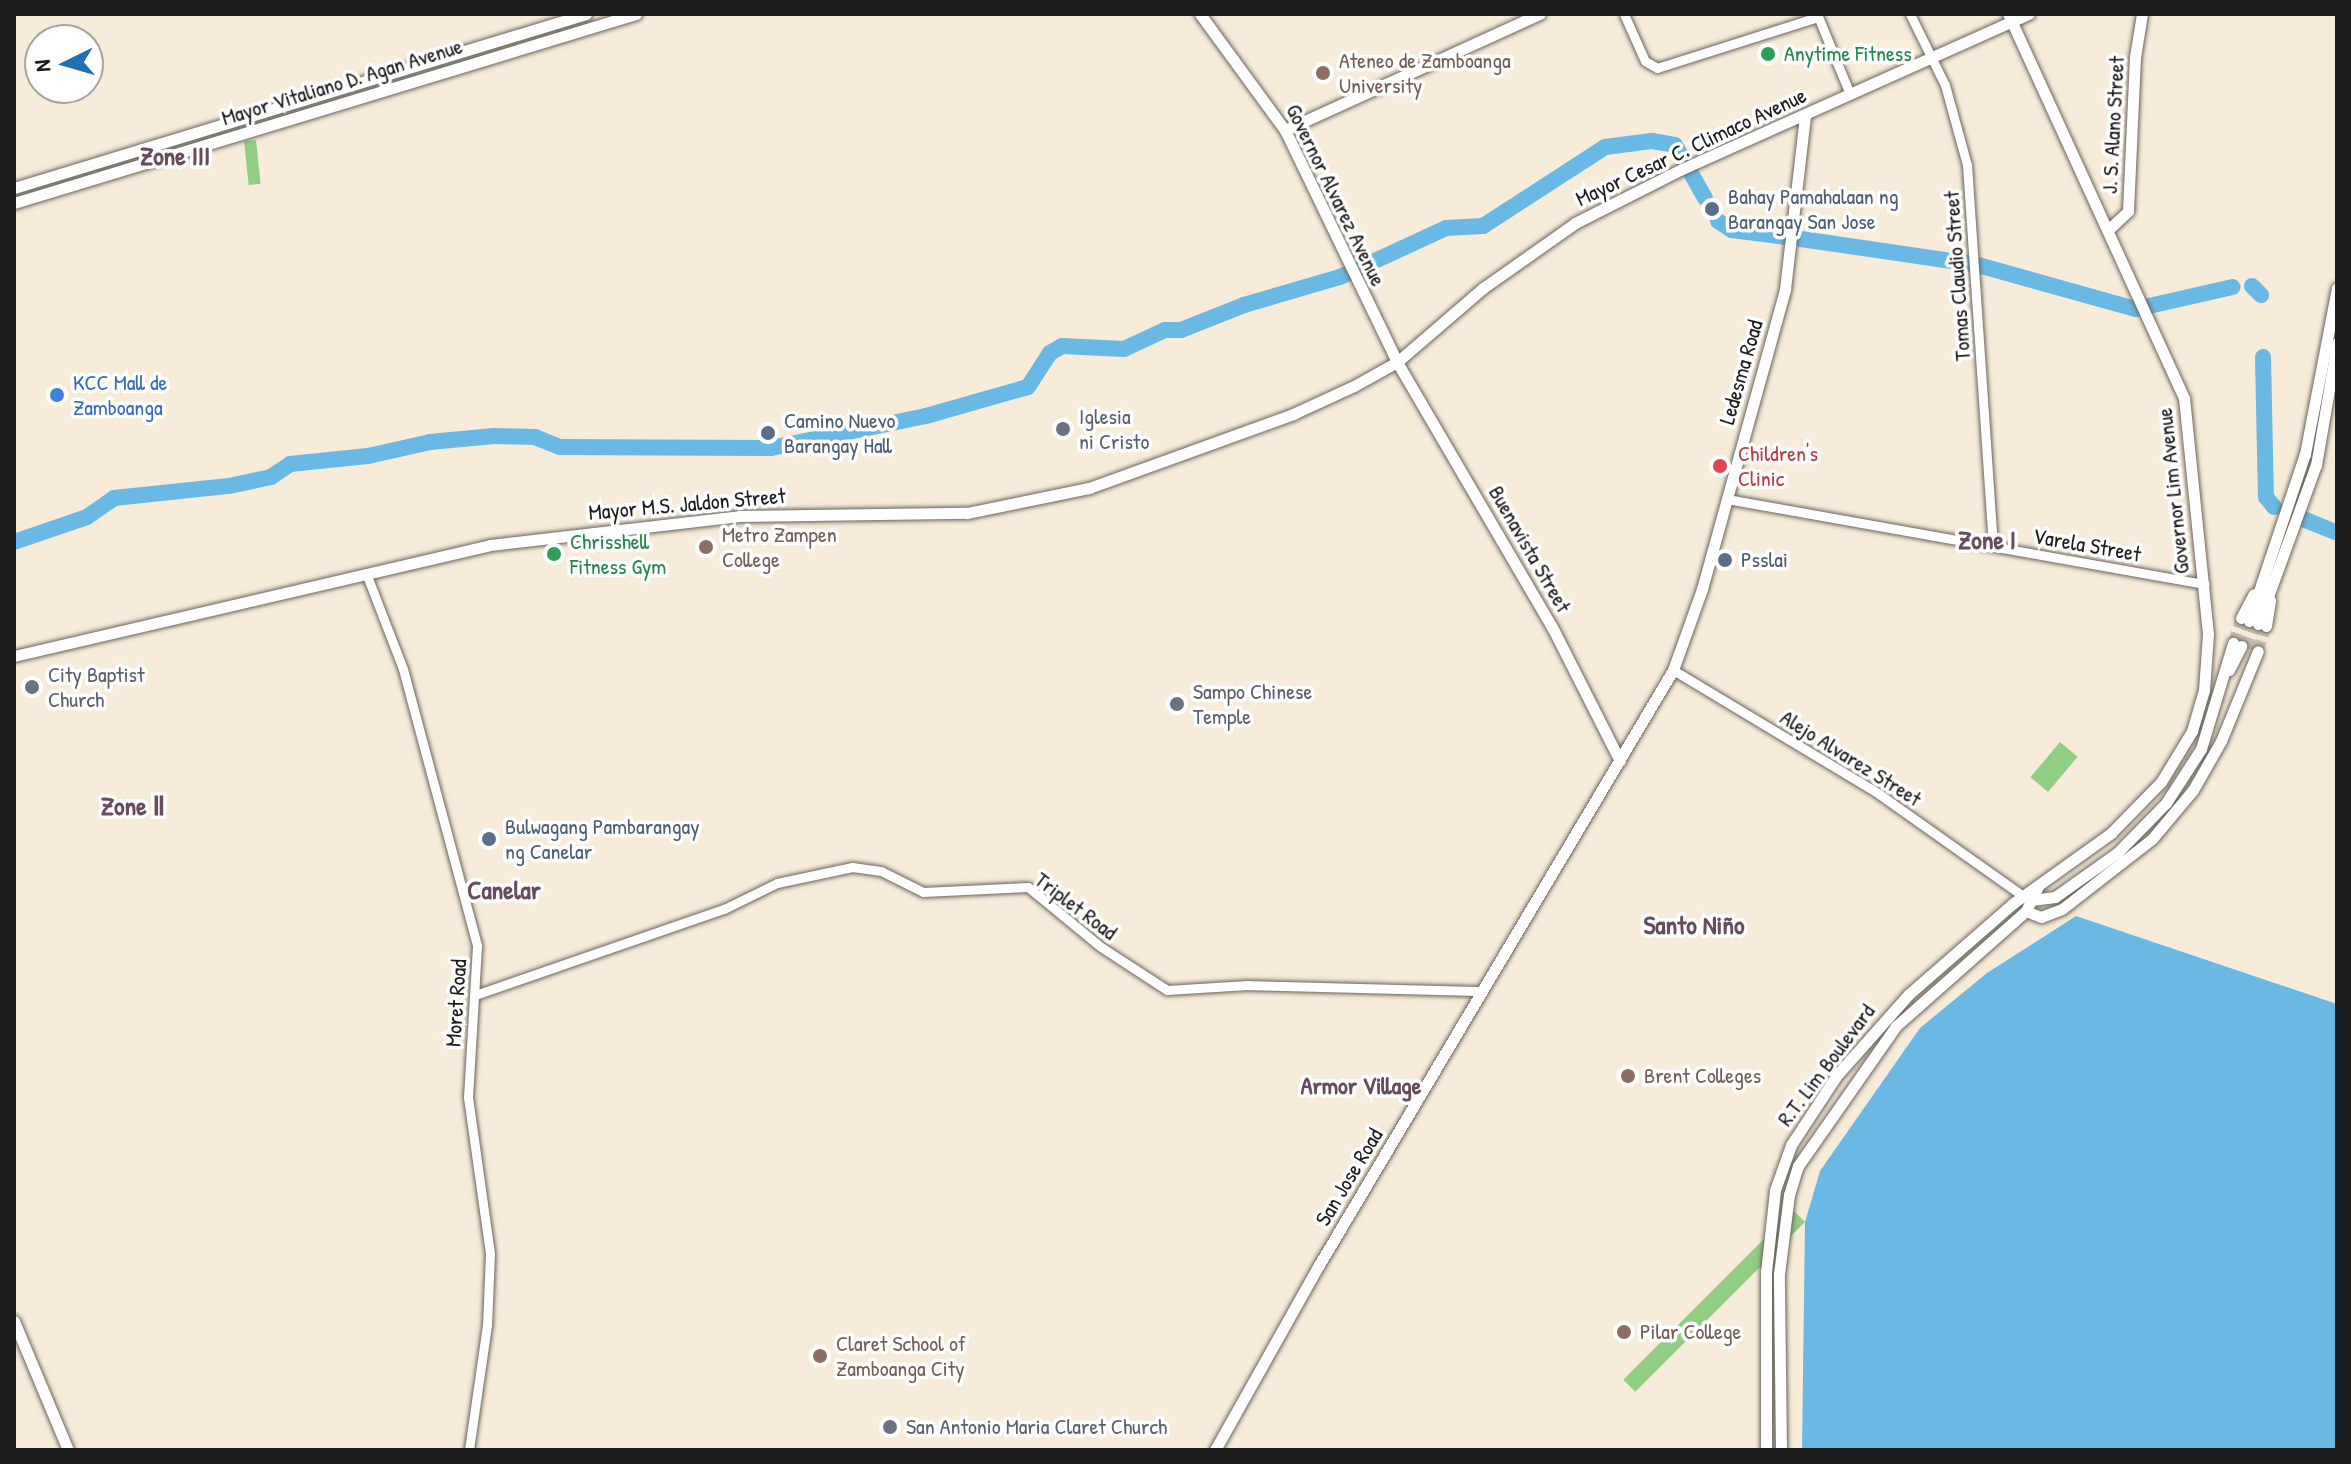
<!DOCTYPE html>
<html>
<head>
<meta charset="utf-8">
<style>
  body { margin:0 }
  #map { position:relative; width:2351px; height:1464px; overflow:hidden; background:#f7ebd9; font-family:"Patrick Hand",sans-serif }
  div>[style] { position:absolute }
  .green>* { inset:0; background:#91cd82; transform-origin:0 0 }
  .water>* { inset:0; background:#6ab9e4 }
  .river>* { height:16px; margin:-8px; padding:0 8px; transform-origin:8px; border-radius:8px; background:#6ab9e4 }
  .major-tunnel>* { height:11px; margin-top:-5.5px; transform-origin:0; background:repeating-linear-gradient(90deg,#cbc2b3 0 11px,transparent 0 16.5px) }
  .roads { filter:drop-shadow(0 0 2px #69645e) drop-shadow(0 0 2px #69645e) }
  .minor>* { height:9px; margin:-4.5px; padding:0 4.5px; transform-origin:4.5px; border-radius:4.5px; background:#fff }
  .major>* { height:11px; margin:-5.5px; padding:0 5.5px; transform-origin:5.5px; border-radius:5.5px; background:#fff }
  .dots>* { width:22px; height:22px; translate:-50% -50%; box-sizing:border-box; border:4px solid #fff; border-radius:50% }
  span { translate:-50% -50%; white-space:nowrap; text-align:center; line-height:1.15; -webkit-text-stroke:7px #fff; paint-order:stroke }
  .leisure-label { font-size:22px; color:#27864d }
  .left { translate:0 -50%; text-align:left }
  .education-label { font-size:22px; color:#785e54 }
  .street-label { font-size:22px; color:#1c1c1c }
  .service-label { font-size:22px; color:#4e5e75 }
  .shop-label { font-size:22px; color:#366cbe }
  .worship-label { font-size:22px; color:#5b616d }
  .health-label { font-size:22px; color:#be3a42 }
  .neighbourhood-label { font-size:24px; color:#684c5b; font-weight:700 }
  .quarter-label { font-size:26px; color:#684c5b; font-weight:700 }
  .frame { position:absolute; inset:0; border:16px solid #1c1c1c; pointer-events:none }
  .north { position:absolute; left:24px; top:24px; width:80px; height:80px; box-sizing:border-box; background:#fff; border:2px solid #a4a4a4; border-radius:50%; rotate:265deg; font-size:22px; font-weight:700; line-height:32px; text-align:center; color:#1c1c1c }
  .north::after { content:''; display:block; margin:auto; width:28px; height:36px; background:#1f6fb2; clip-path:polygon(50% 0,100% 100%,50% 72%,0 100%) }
</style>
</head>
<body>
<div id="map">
  <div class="green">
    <i style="left:256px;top:140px;width:44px;height:12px;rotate:84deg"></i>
    <i style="left:2060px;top:742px;width:23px;height:46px;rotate:40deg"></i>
    <i style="left:1793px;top:1210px;width:17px;height:240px;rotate:45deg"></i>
  </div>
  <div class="water">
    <i style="clip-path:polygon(2076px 916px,2337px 1004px,2337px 1450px,1802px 1450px,1805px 1222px,1820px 1171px,1920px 1028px,1987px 973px)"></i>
  </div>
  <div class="river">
    <i style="left:1718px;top:221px;width:17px;rotate:33deg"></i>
    <i style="left:1732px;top:230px;width:54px;rotate:7.4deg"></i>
    <i style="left:1801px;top:239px;width:173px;rotate:8.3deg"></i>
    <i style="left:1978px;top:265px;width:164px;rotate:15.6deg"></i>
    <i style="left:2136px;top:309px;width:99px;rotate:-12.8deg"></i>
    <i style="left:2252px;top:286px;width:13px;rotate:45deg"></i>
    <i style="left:2263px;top:357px;width:140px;rotate:88.8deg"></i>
    <i style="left:2266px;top:497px;width:13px;rotate:51deg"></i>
    <i style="left:2303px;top:519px;width:37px;rotate:22deg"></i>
    <i style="left:14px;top:542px;width:77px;rotate:-18.9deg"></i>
    <i style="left:87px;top:517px;width:33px;rotate:-35deg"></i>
    <i style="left:114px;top:498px;width:116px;rotate:-6deg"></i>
    <i style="left:229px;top:486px;width:43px;rotate:-12.1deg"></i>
    <i style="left:271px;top:477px;width:23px;rotate:-34deg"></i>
    <i style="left:290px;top:464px;width:78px;rotate:-5.9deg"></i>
    <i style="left:368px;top:456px;width:64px;rotate:-12.7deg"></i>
    <i style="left:430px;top:442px;width:64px;rotate:-5.4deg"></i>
    <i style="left:494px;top:436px;width:41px;rotate:1.4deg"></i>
    <i style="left:535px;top:437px;width:27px;rotate:22deg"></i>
    <i style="left:560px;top:447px;width:211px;rotate:0.3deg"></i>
    <i style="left:771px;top:448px;width:158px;rotate:-11.7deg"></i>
    <i style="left:926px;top:416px;width:106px;rotate:-15.9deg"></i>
    <i style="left:1028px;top:387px;width:40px;rotate:-57.1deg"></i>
    <i style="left:1050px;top:353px;width:14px;rotate:-30deg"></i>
    <i style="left:1062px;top:346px;width:62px;rotate:2.8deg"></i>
    <i style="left:1124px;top:349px;width:45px;rotate:-24.9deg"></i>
    <i style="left:1165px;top:330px;width:16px"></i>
    <i style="left:1181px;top:330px;width:68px;rotate:-21.6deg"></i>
    <i style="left:1244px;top:305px;width:100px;rotate:-16.3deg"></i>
    <i style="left:1340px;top:277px;width:117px;rotate:-24.8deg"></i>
    <i style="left:1446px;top:228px;width:37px;rotate:-3deg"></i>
    <i style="left:1483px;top:226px;width:145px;rotate:-32.9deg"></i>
    <i style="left:1605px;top:147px;width:47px;rotate:-7.3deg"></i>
    <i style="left:1652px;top:141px;width:23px;rotate:10deg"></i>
    <i style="left:1675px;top:145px;width:61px;rotate:60.5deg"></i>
  </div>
  <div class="major-tunnel">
    <i style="left:2233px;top:643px;width:26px;rotate:-72deg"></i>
    <i style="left:2241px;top:646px;width:26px;rotate:-72deg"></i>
    <i style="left:2250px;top:649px;width:26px;rotate:-72deg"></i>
    <i style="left:2258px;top:651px;width:26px;rotate:-72deg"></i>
  </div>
  <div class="roads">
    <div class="minor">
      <i style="left:1624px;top:14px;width:51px;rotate:65.9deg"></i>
      <i style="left:1645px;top:61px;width:14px;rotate:30deg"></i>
      <i style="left:1657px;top:68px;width:169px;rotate:-17.6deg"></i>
      <i style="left:1817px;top:14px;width:87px;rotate:67.6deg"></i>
      <i style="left:1910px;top:14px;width:79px;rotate:63.8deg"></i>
      <i style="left:1945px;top:85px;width:83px;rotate:74.6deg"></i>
      <i style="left:1967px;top:165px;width:382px;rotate:86.1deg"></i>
      <i style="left:1727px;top:499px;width:485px;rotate:10.1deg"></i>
      <i style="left:366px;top:573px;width:103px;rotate:68.9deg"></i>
      <i style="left:403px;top:669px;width:287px;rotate:75deg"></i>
      <i style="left:477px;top:946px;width:151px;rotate:93.4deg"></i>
      <i style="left:468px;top:1097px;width:159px;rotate:82deg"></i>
      <i style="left:490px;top:1254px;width:71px;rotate:92.4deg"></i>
      <i style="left:487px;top:1325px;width:126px;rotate:98.2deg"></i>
      <i style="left:1673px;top:670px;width:240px;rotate:31deg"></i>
      <i style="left:1879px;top:794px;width:180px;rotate:35.3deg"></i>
      <i style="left:475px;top:995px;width:263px;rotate:-19.1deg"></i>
      <i style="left:724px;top:909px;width:59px;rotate:-26.1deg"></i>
      <i style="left:777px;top:883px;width:77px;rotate:-12deg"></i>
      <i style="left:852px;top:867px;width:29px;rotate:8deg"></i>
      <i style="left:881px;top:871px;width:47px;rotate:26.6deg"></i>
      <i style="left:923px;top:892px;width:105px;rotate:-2.7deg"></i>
      <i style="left:1028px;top:887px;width:94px;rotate:39.4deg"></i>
      <i style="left:1101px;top:947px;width:79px;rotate:33.1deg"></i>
      <i style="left:1167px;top:990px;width:81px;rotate:-3.5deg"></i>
      <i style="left:1248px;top:985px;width:234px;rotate:1.5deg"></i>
    </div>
    <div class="major">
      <i style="left:1200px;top:14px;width:144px;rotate:53.8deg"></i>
      <i style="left:1285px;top:130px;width:258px;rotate:64.2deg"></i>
      <i style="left:1397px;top:362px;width:307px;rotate:59.7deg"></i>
      <i style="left:1552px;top:627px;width:150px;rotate:63.1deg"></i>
      <i style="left:1285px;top:130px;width:280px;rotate:-24.5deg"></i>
      <i style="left:14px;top:188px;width:598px;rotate:-16.92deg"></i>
      <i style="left:14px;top:203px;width:650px;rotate:-16.9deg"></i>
      <i style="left:2109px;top:229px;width:26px;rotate:-43deg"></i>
      <i style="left:2128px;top:211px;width:154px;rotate:-87.4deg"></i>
      <i style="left:2135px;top:57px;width:44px;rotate:-80.8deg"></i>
      <i style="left:2241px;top:618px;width:27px;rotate:-62deg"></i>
      <i style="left:2249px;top:621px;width:176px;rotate:-71.5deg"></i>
      <i style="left:2305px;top:454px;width:169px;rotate:-79.1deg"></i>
      <i style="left:2258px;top:624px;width:169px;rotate:-70deg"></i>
      <i style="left:2316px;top:465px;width:124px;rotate:-80.2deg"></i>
      <i style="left:2266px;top:626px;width:26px;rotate:-81deg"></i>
      <i style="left:14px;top:656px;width:489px;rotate:-13.1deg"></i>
      <i style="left:490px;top:545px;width:251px;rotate:-6.6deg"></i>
      <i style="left:739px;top:516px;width:228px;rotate:-0.8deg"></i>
      <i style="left:967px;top:513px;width:125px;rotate:-11.6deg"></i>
      <i style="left:1089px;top:488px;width:217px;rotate:-19.9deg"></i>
      <i style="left:1293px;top:414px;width:67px;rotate:-24.7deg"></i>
      <i style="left:1354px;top:386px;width:49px;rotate:-29.2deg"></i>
      <i style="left:1397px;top:362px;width:113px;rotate:-40.7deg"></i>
      <i style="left:1483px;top:288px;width:113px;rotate:-35.2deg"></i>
      <i style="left:1575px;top:223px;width:120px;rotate:-26.8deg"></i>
      <i style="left:1682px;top:169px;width:380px;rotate:-24.1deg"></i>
      <i style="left:2229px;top:670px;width:27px;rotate:-63deg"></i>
      <i style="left:2031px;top:900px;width:24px;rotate:-7deg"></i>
      <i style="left:2055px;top:897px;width:76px;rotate:-35.4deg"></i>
      <i style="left:2117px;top:853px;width:70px;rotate:-45.6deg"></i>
      <i style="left:2166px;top:803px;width:64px;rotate:-57.1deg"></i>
      <i style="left:2201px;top:749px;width:111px;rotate:-73.2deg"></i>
      <i style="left:2026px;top:911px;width:16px;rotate:22deg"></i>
      <i style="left:2041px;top:917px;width:22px;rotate:-21deg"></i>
      <i style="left:2062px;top:909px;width:114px;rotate:-37.9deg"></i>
      <i style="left:2152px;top:839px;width:64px;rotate:-50.1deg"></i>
      <i style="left:2193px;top:790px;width:56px;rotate:-60.3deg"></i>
      <i style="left:2221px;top:741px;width:97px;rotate:-67.7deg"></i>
      <i style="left:14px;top:1321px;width:140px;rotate:67.3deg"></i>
      <i style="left:1215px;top:1450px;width:212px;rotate:-60.7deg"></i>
      <i style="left:1319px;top:1265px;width:692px;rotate:-59.25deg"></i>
      <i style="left:1673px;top:670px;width:86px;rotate:-70.3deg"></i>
      <i style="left:1702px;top:589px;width:311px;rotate:-74.5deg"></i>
      <i style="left:1785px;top:289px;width:174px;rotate:-83.4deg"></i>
      <i style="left:1766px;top:1450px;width:178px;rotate:-90deg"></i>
      <i style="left:1766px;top:1272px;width:82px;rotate:-83.7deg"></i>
      <i style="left:1775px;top:1190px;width:48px;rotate:-70.4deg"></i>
      <i style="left:1791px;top:1145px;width:84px;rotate:-56.7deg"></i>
      <i style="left:1837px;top:1075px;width:108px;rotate:-48.4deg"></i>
      <i style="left:1909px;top:994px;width:137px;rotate:-41.1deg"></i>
      <i style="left:2012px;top:904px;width:122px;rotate:-35.6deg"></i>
      <i style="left:2111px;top:833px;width:71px;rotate:-45.6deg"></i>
      <i style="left:2161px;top:782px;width:60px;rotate:-58.7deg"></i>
      <i style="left:2192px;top:731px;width:43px;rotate:-73.7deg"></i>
      <i style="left:2204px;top:690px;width:56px;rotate:-85.9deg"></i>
      <i style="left:2208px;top:634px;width:237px;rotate:-95.8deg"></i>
      <i style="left:2184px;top:398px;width:422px;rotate:-114.6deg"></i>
      <i style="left:1781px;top:1450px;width:176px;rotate:-90.7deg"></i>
      <i style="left:1779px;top:1274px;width:80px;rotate:-82.8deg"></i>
      <i style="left:1789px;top:1195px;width:30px;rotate:-73deg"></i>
      <i style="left:1798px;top:1166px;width:171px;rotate:-55deg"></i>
      <i style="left:1896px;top:1026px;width:174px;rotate:-41.5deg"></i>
      <i style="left:2026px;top:911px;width:28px;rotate:-64deg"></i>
    </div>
  </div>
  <div class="dots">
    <i style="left:1768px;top:54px;background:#2e9e5b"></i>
    <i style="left:1323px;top:73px;background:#8d6e63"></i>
    <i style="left:1712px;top:209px;background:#5c6f8a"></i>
    <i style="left:57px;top:395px;background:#3f7fe0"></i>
    <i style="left:1063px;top:429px;background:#6b7280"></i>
    <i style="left:768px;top:433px;background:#5c6f8a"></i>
    <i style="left:1720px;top:466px;background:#e0444e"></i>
    <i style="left:706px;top:547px;background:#8d6e63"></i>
    <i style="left:554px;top:554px;background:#2e9e5b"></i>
    <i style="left:1725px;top:560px;background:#5c6f8a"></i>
    <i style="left:32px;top:687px;background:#6b7280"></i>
    <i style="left:1177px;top:704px;background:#6b7280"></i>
    <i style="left:489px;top:839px;background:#5c6f8a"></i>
    <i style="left:1628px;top:1076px;background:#8d6e63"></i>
    <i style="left:1624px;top:1332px;background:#8d6e63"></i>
    <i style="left:820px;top:1356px;background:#8d6e63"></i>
    <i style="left:890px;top:1427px;background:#6b7280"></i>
  </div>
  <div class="leisure-label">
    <span class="left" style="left:1784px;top:54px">Anytime Fitness</span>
    <span class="left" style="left:570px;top:554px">Chrisshell<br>Fitness Gym</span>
  </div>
  <div class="education-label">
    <span class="left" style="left:1339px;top:73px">Ateneo de Zamboanga<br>University</span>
    <span class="left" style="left:722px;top:547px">Metro Zampen<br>College</span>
    <span class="left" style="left:1644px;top:1076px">Brent Colleges</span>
    <span class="left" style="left:1640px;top:1332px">Pilar College</span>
    <span class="left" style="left:836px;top:1356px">Claret School of<br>Zamboanga City</span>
  </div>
  <div class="street-label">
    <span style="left:342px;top:82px;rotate:-17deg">Mayor Vitaliano D. Agan Avenue</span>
    <span style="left:2113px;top:125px;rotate:-87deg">J. S. Alano Street</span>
    <span style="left:1691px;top:147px;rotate:-25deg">Mayor Cesar C. Climaco Avenue</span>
    <span style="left:1336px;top:195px;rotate:64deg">Governor Alvarez Avenue</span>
    <span style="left:1957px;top:276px;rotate:-94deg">Tomas Claudio Street</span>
    <span style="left:1741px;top:372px;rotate:-74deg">Ledesma Road</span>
    <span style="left:2173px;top:491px;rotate:-96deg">Governor Lim Avenue</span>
    <span style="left:687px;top:504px;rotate:-5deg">Mayor M.S. Jaldon Street</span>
    <span style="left:2087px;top:545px;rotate:10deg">Varela Street</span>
    <span style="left:1530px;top:549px;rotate:60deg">Buenavista Street</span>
    <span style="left:1851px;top:758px;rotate:32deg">Alejo Alvarez Street</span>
    <span style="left:1076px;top:906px;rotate:37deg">Triplet Road</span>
    <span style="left:456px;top:1003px;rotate:-86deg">Moret Road</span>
    <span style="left:1826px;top:1065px;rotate:-53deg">R.T. Lim Boulevard</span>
    <span style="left:1349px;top:1177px;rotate:-59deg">San Jose Road</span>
  </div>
  <div class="service-label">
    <span class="left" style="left:1728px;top:209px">Bahay Pamahalaan ng<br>Barangay San Jose</span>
    <span class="left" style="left:784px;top:433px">Camino Nuevo<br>Barangay Hall</span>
    <span class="left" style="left:1741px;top:560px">Psslai</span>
    <span class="left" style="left:505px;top:839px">Bulwagang Pambarangay<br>ng Canelar</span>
  </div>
  <div class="shop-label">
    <span class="left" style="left:73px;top:395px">KCC Mall de<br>Zamboanga</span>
  </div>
  <div class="worship-label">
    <span class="left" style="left:1079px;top:429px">Iglesia<br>ni Cristo</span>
    <span class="left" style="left:48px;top:687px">City Baptist<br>Church</span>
    <span class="left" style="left:1193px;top:704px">Sampo Chinese<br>Temple</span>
    <span class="left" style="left:906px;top:1427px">San Antonio Maria Claret Church</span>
  </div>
  <div class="health-label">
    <span class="left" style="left:1738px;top:466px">Children's<br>Clinic</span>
  </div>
  <div class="neighbourhood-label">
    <span style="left:1361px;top:1086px">Armor Village</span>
  </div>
  <div class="quarter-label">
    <span style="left:175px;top:156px">Zone III</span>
    <span style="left:1987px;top:540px">Zone I</span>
    <span style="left:133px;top:806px">Zone Ⅱ</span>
    <span style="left:504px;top:890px">Canelar</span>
    <span style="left:1694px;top:925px">Santo Niño</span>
  </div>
  <div class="frame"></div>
  <div class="north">N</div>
</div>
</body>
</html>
